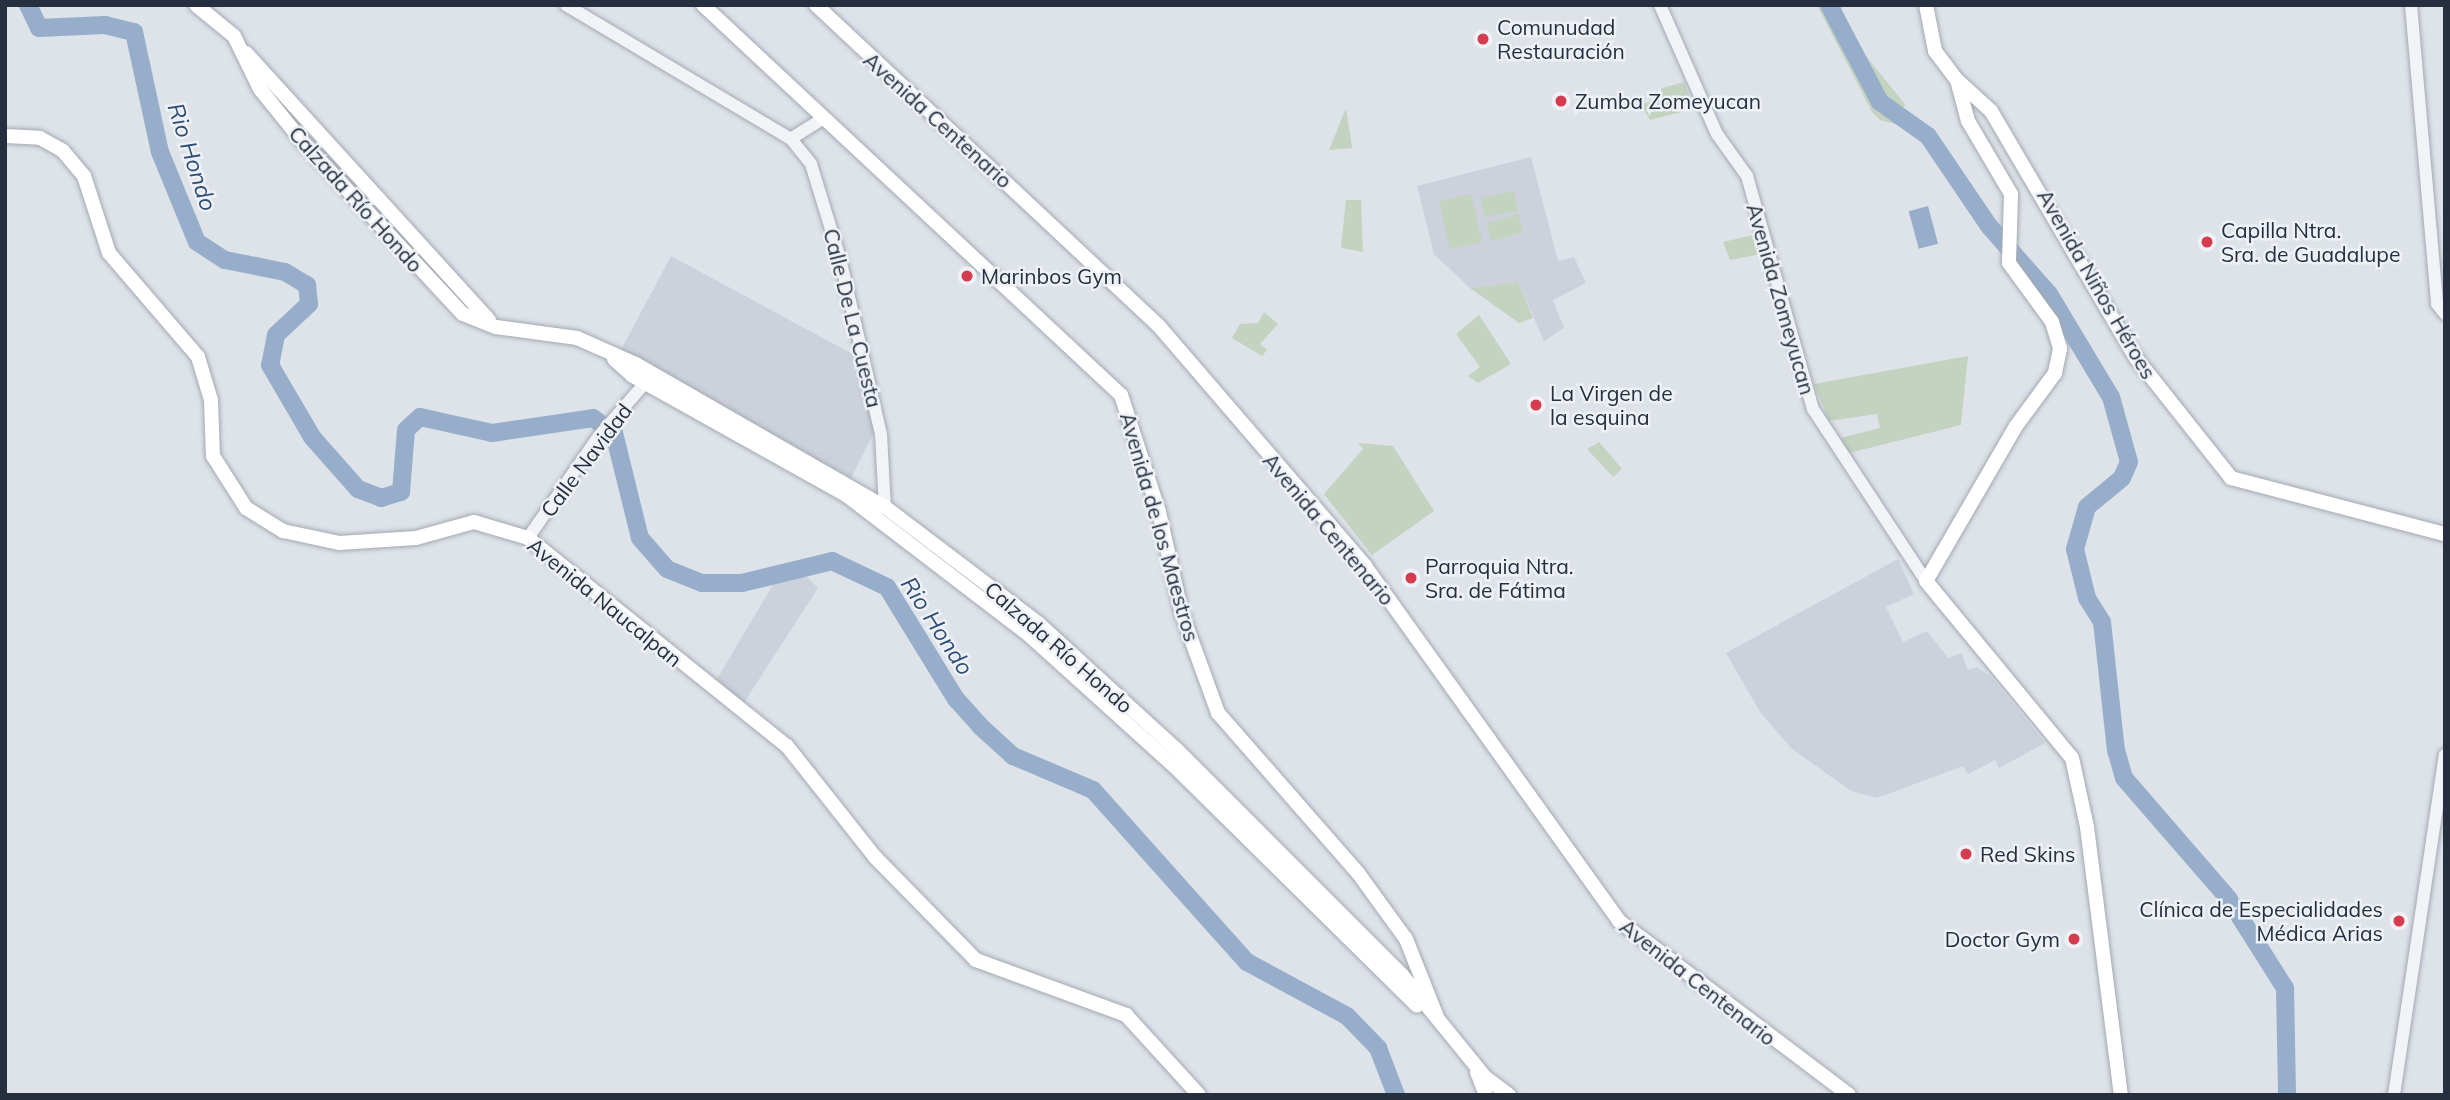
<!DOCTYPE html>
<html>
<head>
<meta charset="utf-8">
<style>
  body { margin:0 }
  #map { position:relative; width:2450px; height:1100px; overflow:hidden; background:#dee2e9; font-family:Mulish,sans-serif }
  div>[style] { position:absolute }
  .built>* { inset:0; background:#ccd1db }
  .green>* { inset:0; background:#c3d3bf; transform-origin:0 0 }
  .water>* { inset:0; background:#97aecb; transform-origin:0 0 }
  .river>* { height:18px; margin:-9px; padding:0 9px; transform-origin:9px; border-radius:9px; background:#97aecb }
  .roads { filter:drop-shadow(0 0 2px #a3a9b3) drop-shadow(0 0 2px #a3a9b3) }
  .minor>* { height:12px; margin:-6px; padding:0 6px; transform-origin:6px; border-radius:6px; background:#f1f3f7 }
  .major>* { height:14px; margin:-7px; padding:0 7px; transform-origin:7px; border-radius:7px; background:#fff }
  .dots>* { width:19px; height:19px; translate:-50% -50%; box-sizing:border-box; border:4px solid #eef1f6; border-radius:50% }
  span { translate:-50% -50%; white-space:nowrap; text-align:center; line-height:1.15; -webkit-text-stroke:5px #eef1f6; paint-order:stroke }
  .poi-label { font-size:21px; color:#262f40 }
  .left { translate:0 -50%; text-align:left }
  .right { translate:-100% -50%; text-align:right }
  .street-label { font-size:21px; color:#262f40 }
  .water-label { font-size:23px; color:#2e4c76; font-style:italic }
  .frame { position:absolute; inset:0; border:7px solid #262f40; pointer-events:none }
</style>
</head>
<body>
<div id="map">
  <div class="built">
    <i style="clip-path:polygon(1531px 157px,1558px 261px,1574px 257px,1586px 283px,1553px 300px,1564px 328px,1544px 341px,1518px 282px,1470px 288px,1434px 254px,1417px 186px)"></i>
    <i style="clip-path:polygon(671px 256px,858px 357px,874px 433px,851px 478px,620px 352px)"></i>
    <i style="clip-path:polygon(1898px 559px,1914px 594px,1886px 607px,1903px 642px,1927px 631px,1948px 658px,1961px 653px,1968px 670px,1977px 667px,1992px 678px,2045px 743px,1999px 768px,1995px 760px,1968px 774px,1963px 766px,1877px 798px,1851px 791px,1792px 749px,1760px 712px,1726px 653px)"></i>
    <i style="clip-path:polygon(806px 576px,818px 588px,743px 704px,714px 684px,777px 578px)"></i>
  </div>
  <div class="green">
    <i style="clip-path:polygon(1817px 5px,1843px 5px,1840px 16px,1850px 37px,1905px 104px,1902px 112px,1931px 132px,2006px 239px,2001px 251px,1914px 129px,1880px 120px,1872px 112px)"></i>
    <i style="clip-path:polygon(1684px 82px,1694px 109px,1650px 120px,1641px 104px,1662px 99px,1659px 89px)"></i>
    <i style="clip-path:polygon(1346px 108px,1352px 148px,1329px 150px)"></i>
    <i style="left:1514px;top:191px;width:20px;height:34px;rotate:79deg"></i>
    <i style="left:1471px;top:194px;width:49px;height:33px;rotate:77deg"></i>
    <i style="clip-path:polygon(1346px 200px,1361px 200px,1363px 252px,1341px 248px)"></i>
    <i style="left:1518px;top:214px;width:19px;height:33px;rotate:74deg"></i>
    <i style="clip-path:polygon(1754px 235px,1761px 254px,1730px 260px,1723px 242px)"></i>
    <i style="clip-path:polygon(1518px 282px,1533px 318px,1519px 323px,1470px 288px)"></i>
    <i style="clip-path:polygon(1264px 312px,1278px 324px,1260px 344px,1267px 350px,1262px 356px,1232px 338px,1240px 324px,1258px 323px)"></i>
    <i style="clip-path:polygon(1479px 315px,1511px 364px,1478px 383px,1468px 376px,1480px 367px,1456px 334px)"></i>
    <i style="clip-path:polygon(1968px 356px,1961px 425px,1849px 453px,1841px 438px,1880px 428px,1877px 414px,1829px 421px,1814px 384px)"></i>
    <i style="clip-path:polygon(1599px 442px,1622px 469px,1613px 477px,1587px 449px)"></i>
    <i style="clip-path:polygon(1358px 443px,1393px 446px,1434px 511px,1372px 555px,1324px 494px,1363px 449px)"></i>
  </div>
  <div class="water">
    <i style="left:1928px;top:206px;width:39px;height:20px;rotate:75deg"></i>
  </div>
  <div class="river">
    <i style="left:28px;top:5px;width:25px;rotate:64deg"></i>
    <i style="left:39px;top:28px;width:66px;rotate:-2.6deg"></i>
    <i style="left:105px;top:25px;width:30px;rotate:14deg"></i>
    <i style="left:134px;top:32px;width:123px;rotate:77.8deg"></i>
    <i style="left:160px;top:152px;width:97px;rotate:67.7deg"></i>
    <i style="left:197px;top:242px;width:33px;rotate:33deg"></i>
    <i style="left:225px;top:260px;width:61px;rotate:11.3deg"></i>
    <i style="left:285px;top:272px;width:26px;rotate:31deg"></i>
    <i style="left:307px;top:285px;width:19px;rotate:84deg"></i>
    <i style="left:309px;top:304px;width:45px;rotate:136.8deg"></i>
    <i style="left:276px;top:335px;width:31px;rotate:101deg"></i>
    <i style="left:270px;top:365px;width:83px;rotate:59.7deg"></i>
    <i style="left:312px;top:437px;width:69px;rotate:48.5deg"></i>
    <i style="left:358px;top:489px;width:25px;rotate:21deg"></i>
    <i style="left:381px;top:498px;width:21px;rotate:-17deg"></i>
    <i style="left:401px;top:492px;width:62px;rotate:-85.4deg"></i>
    <i style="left:406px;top:430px;width:19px;rotate:-43deg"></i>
    <i style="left:420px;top:417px;width:74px;rotate:12.5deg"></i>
    <i style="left:492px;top:433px;width:102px;rotate:-8.4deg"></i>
    <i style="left:593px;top:418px;width:26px;rotate:36deg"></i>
    <i style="left:614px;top:433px;width:108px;rotate:76.1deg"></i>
    <i style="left:640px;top:538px;width:41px;rotate:48.9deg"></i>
    <i style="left:667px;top:569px;width:38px;rotate:22deg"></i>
    <i style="left:702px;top:583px;width:40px"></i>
    <i style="left:742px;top:583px;width:93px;rotate:-13.7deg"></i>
    <i style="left:832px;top:561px;width:61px;rotate:25.3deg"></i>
    <i style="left:887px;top:587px;width:132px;rotate:58.4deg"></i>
    <i style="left:956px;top:699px;width:36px;rotate:48deg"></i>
    <i style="left:980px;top:726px;width:45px;rotate:42.3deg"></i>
    <i style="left:1013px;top:756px;width:87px;rotate:23deg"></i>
    <i style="left:1093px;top:790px;width:231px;rotate:48.2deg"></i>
    <i style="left:1247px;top:962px;width:114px;rotate:28.4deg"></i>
    <i style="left:1347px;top:1016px;width:45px;rotate:45.9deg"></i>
    <i style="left:1378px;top:1048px;width:50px;rotate:69deg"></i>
    <i style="left:1829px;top:5px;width:110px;rotate:62.3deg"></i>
    <i style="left:1880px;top:102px;width:59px;rotate:35.3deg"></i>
    <i style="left:1928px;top:136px;width:109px;rotate:55.9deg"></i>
    <i style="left:1989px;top:226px;width:91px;rotate:48.6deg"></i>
    <i style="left:2049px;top:294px;width:120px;rotate:59deg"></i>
    <i style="left:2111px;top:397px;width:67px;rotate:74.5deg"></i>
    <i style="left:2129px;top:462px;width:17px;rotate:114deg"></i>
    <i style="left:2122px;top:478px;width:45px;rotate:140.4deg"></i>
    <i style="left:2087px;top:507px;width:44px;rotate:105.9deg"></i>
    <i style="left:2075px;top:549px;width:50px;rotate:76.2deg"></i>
    <i style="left:2087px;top:598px;width:28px;rotate:58deg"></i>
    <i style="left:2102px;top:622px;width:129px;rotate:83.8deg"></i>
    <i style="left:2116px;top:750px;width:29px;rotate:74deg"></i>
    <i style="left:2124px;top:778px;width:159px;rotate:49.1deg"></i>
    <i style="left:2228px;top:898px;width:107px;rotate:57.7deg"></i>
    <i style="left:2285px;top:988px;width:107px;rotate:88.9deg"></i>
  </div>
  <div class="roads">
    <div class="minor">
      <i style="left:566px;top:5px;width:262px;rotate:30.8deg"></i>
      <i style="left:1660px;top:5px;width:141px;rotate:66.2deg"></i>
      <i style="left:1717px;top:134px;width:52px;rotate:54.5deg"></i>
      <i style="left:1747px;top:176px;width:242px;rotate:74.2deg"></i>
      <i style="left:1813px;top:409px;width:206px;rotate:56.7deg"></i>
      <i style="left:2411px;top:5px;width:300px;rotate:85deg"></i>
      <i style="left:2437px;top:304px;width:13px;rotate:51deg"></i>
      <i style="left:824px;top:118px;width:39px;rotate:148deg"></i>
      <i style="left:791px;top:139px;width:32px;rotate:51deg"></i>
      <i style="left:811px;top:164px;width:98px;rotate:72.9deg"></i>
      <i style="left:840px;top:258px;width:181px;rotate:76.9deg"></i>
      <i style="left:881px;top:434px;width:73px;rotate:86.9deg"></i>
      <i style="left:528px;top:538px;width:124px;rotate:-55.2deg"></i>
      <i style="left:599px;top:436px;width:70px;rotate:-49deg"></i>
      <i style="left:2394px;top:1095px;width:344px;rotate:-81.5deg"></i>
    </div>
    <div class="major">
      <i style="left:196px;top:5px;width:49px;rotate:39.2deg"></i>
      <i style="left:234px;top:36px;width:59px;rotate:63.9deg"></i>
      <i style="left:260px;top:89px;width:67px;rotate:51.1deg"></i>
      <i style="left:302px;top:141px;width:236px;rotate:47.1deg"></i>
      <i style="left:463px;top:314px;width:35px;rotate:22deg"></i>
      <i style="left:496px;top:327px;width:82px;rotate:7.7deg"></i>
      <i style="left:577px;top:338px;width:64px;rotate:23.8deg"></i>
      <i style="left:636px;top:364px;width:287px;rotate:29.9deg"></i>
      <i style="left:885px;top:507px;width:193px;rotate:37.2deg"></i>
      <i style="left:1039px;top:624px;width:185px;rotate:42.4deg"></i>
      <i style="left:1176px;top:749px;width:320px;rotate:45deg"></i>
      <i style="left:1402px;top:975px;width:132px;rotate:50.9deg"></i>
      <i style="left:1485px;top:1077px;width:30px;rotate:37deg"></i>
      <i style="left:703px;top:5px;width:572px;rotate:43.02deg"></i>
      <i style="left:1121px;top:395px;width:123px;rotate:72deg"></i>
      <i style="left:1159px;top:512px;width:105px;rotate:77.3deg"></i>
      <i style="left:1182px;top:614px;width:105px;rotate:70deg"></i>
      <i style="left:1218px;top:713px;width:213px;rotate:48.8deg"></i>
      <i style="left:1358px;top:873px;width:82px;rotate:54deg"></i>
      <i style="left:1406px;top:939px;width:84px;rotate:68.3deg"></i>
      <i style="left:816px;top:5px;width:468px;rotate:43.1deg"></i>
      <i style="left:1158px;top:325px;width:318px;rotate:49.3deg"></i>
      <i style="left:1365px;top:566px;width:437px;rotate:54.4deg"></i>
      <i style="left:1619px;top:921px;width:288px;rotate:37.1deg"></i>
      <i style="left:1926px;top:5px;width:47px;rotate:78.9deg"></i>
      <i style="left:1935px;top:51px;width:36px;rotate:53deg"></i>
      <i style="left:1957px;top:80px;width:42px;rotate:75deg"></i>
      <i style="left:1968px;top:121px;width:85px;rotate:59.5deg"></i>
      <i style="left:2011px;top:194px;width:69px;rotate:91.7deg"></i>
      <i style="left:2009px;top:263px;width:73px;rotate:53.9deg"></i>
      <i style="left:2052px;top:322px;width:28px;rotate:73deg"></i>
      <i style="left:2060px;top:349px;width:25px;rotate:102deg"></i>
      <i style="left:2055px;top:373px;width:66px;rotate:126.3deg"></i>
      <i style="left:2016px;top:426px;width:179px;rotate:120.1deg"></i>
      <i style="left:1926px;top:581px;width:229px;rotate:50.5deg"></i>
      <i style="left:2072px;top:758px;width:71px;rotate:77.7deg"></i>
      <i style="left:2087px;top:827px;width:270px;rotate:82.8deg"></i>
      <i style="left:246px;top:53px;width:361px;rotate:47.7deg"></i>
      <i style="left:1957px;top:80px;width:46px;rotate:42.4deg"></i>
      <i style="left:1991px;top:111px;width:286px;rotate:59.6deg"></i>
      <i style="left:2136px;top:358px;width:153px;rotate:51.6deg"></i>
      <i style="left:2231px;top:478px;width:221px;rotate:14.7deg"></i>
      <i style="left:5px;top:136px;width:35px;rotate:3deg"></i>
      <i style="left:40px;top:138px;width:26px;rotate:29deg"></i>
      <i style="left:63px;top:151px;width:33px;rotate:50deg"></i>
      <i style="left:84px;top:176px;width:81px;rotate:72deg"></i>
      <i style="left:109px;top:253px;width:137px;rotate:49.4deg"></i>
      <i style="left:198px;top:357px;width:45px;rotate:73.2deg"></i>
      <i style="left:211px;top:400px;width:56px;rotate:88deg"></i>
      <i style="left:213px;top:456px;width:62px;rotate:57.6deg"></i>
      <i style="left:246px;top:508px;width:44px;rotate:31.9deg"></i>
      <i style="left:283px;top:531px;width:57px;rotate:12.1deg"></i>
      <i style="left:339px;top:543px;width:77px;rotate:-3.7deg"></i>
      <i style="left:416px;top:538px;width:60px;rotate:-15.4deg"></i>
      <i style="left:474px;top:522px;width:56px;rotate:16.5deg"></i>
      <i style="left:528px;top:538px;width:332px;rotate:38.8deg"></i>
      <i style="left:787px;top:746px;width:142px;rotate:51.6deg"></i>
      <i style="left:875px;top:857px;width:144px;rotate:45.6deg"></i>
      <i style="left:976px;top:960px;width:160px;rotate:20.1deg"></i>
      <i style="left:1126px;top:1015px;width:108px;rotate:47.6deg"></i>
      <i style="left:614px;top:359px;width:25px;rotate:42deg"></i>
      <i style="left:633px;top:376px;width:244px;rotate:29.2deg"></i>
      <i style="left:846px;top:495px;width:230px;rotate:37.4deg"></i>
      <i style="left:1029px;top:635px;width:193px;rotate:42.1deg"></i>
      <i style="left:1172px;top:764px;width:344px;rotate:44.6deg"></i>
      <i style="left:1477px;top:1072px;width:25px;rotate:69deg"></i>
    </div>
  </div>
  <div class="dots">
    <i style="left:1483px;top:39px;background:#d53c4e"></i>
    <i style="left:1561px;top:101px;background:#d53c4e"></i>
    <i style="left:2207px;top:242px;background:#d53c4e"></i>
    <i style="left:967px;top:276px;background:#d53c4e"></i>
    <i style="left:1536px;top:405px;background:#d53c4e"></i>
    <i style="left:1411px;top:578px;background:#d53c4e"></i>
    <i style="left:1966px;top:854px;background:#d53c4e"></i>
    <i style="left:2399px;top:921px;background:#d53c4e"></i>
    <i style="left:2074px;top:939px;background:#d53c4e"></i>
  </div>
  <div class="poi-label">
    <span class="left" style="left:1497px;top:39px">Comunudad<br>Restauración</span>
    <span class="left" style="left:1575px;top:101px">Zumba Zomeyucan</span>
    <span class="left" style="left:2221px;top:242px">Capilla Ntra.<br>Sra. de Guadalupe</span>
    <span class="left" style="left:981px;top:276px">Marinbos Gym</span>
    <span class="left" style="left:1550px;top:405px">La Virgen de<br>la esquina</span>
    <span class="left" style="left:1425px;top:578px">Parroquia Ntra.<br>Sra. de Fátima</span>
    <span class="left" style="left:1980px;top:854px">Red Skins</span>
    <span class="right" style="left:2383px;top:921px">Clínica de Especialidades<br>Médica Arias</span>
    <span class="right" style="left:2060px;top:939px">Doctor Gym</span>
  </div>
  <div class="street-label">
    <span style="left:938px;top:120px;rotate:42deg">Avenida Centenario</span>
    <span style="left:356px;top:199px;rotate:48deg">Calzada Río Hondo</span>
    <span style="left:2097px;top:284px;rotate:60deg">Avenida Niños Héroes</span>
    <span style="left:1781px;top:299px;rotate:74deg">Avenida Zomeyucan</span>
    <span style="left:853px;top:318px;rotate:76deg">Calle De La Cuesta</span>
    <span style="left:586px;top:460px;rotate:-53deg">Calle Navidad</span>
    <span style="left:1160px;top:527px;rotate:74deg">Avenida de los Maestros</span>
    <span style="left:1329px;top:529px;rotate:50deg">Avenida Centenario</span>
    <span style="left:605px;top:602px;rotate:39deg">Avenida Naucalpan</span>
    <span style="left:1059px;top:647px;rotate:41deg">Calzada Río Hondo</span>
    <span style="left:1698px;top:982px;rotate:38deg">Avenida Centenario</span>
  </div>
  <div class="water-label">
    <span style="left:192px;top:157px;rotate:72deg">Rio Hondo</span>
    <span style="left:937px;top:626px;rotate:57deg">Rio Hondo</span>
  </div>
  <div class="frame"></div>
</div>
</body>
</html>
